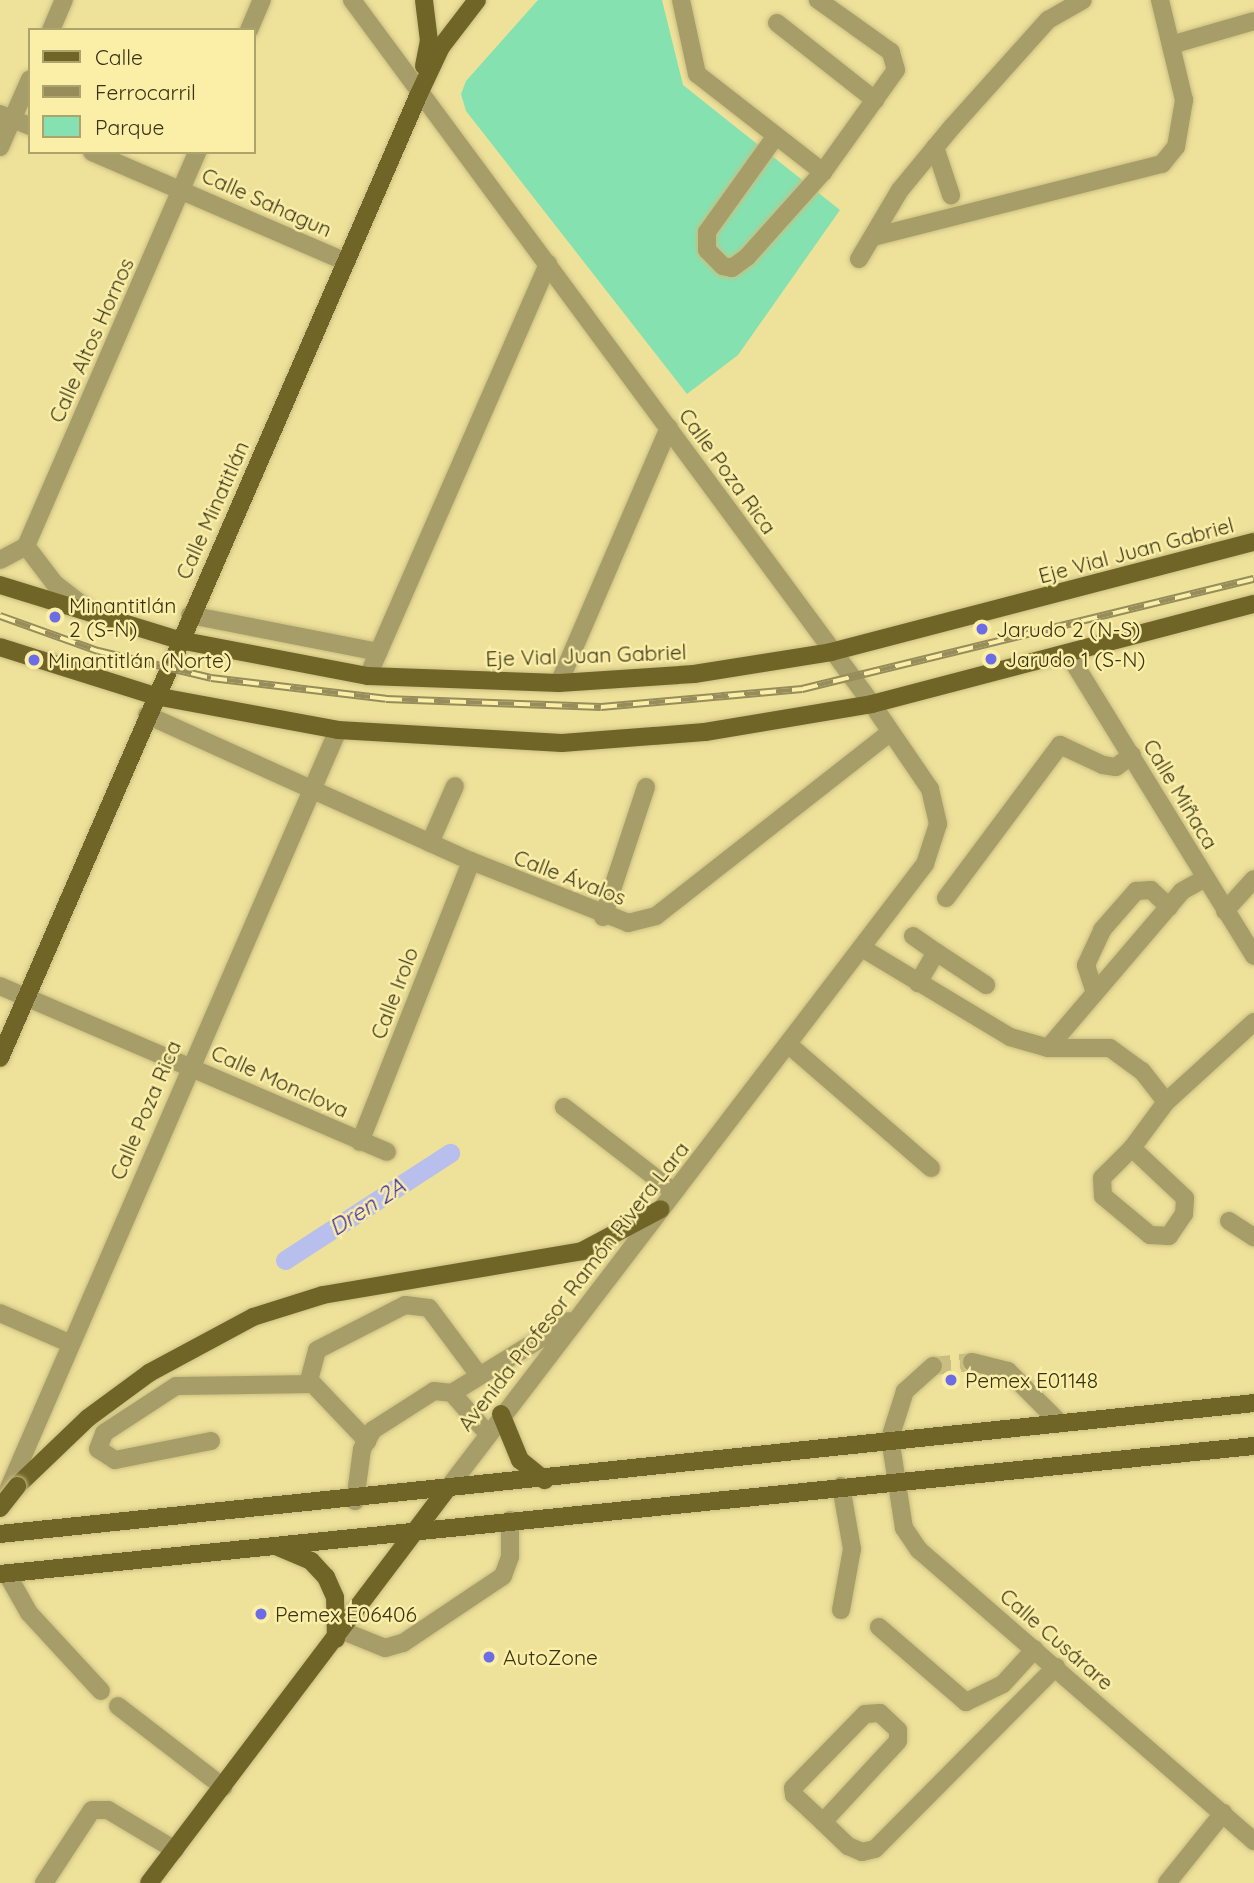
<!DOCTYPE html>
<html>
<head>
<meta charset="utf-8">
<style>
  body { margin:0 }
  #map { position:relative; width:1254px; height:1883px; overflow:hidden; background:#eee19a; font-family:Quicksand,sans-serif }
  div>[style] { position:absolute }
  .green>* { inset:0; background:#85e2b0 }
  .canal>* { height:19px; margin:-9.5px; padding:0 9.5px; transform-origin:9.5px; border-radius:9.5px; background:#b9bfed }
  .minor-tunnel>* { height:18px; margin-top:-9px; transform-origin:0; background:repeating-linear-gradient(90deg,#cabe80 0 18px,transparent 0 27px) }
  .roads { filter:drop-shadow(0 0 2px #cabe80) drop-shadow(0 0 2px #cabe80) }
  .minor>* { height:18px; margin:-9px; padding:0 9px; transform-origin:9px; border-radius:9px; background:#a79d68 }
  .major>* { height:18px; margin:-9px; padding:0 9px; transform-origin:9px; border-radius:9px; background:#706527 }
  .rail>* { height:8px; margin-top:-4px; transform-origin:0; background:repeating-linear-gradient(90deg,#fbeea7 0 16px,#978d5b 0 32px); box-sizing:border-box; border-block:2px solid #978d5b }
  .bridges { filter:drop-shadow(0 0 2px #cabe80) drop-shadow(0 0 2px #cabe80) }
  .major-bridge>* { height:18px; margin:-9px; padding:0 9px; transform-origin:9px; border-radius:9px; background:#706527 }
  .dots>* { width:19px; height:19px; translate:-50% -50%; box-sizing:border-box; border:4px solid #fbeea7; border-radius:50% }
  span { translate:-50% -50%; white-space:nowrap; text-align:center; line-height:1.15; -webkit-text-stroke:5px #fbeea7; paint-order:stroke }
  .street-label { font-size:21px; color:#383316 }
  .poi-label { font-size:21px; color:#383316 }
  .left { translate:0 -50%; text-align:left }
  .water-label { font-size:23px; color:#3e2faf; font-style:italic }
  .legend { position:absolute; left:28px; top:28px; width:228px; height:126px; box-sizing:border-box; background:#fbeea7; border:2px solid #ada36d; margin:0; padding:9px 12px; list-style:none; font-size:21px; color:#383316 }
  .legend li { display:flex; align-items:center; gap:14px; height:35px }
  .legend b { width:35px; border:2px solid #ada36d }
</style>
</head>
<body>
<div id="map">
  <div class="green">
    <i style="clip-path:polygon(538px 0,662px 0,683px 85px,840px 210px,738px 355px,687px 394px,466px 111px,461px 94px,466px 81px)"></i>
  </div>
  <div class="canal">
    <i style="left:285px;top:1260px;width:197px;rotate:-33deg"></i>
  </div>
  <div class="minor-tunnel">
    <i style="left:933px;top:1366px;width:39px;rotate:-6deg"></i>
  </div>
  <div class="roads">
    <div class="minor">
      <i style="left:352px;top:0;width:875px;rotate:53.55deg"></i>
      <i style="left:872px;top:704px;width:103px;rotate:55.7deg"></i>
      <i style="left:930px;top:789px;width:36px;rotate:77deg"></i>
      <i style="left:938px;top:824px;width:42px;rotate:108deg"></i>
      <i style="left:925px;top:864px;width:790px;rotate:127.39deg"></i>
      <i style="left:681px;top:0;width:76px;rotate:77.8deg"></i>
      <i style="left:697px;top:74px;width:160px;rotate:37.9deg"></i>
      <i style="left:777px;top:23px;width:125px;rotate:38.2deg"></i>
      <i style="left:51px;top:30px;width:33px;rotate:-67deg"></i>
      <i style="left:249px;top:30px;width:33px;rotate:-67deg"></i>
      <i style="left:1171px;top:45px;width:86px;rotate:-16.1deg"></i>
      <i style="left:0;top:114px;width:32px;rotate:22deg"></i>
      <i style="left:775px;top:137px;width:117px;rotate:125.6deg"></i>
      <i style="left:707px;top:232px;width:18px;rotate:90deg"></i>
      <i style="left:707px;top:250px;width:23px;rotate:45deg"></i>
      <i style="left:723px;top:266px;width:9px;rotate:13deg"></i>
      <i style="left:732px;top:268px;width:19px;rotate:-36deg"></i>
      <i style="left:747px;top:257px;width:114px;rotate:-48.2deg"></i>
      <i style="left:823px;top:172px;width:125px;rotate:-54.4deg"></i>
      <i style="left:896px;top:70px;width:19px;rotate:-106deg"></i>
      <i style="left:891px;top:52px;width:90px;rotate:-144.5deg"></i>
      <i style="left:0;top:147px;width:74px;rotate:-66.2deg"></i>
      <i style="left:935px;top:147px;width:51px;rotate:71.6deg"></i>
      <i style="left:92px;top:152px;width:277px;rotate:23.4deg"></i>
      <i style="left:873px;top:237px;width:298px;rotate:-14.2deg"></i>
      <i style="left:1162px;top:164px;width:22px;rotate:-51deg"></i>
      <i style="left:1176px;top:147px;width:48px;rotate:-80.3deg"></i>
      <i style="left:1184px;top:100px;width:103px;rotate:-103.5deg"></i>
      <i style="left:859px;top:259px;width:80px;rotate:-59.3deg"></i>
      <i style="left:900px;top:190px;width:82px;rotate:-50.5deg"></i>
      <i style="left:952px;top:127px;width:144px;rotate:-48.1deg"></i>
      <i style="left:1048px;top:20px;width:40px;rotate:-29.7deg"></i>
      <i style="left:26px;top:546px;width:430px;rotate:-66.5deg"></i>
      <i style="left:26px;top:546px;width:48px;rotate:52.7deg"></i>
      <i style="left:55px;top:584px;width:43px;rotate:37.4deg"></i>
      <i style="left:0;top:560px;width:30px;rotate:-28deg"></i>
      <i style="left:190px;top:615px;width:192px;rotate:11.1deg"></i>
      <i style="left:1069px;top:655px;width:353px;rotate:58.4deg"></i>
      <i style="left:368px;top:676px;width:450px;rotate:-66.4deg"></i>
      <i style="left:559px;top:683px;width:278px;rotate:-66.7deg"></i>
      <i style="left:147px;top:715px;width:355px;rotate:24.3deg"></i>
      <i style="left:471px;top:861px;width:169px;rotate:21.5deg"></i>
      <i style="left:628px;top:923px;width:29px;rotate:-14deg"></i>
      <i style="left:656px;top:916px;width:298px;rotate:-38.1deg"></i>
      <i style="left:430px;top:843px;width:62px;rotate:-66.3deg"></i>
      <i style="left:946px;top:898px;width:191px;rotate:-53.3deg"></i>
      <i style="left:1060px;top:745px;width:47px;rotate:24.9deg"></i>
      <i style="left:1103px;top:765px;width:13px;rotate:9deg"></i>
      <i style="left:1116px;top:767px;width:20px;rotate:-37deg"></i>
      <i style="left:1225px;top:911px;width:43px;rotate:-47.8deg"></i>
      <i style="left:603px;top:917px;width:137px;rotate:-71.7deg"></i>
      <i style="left:913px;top:936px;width:28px;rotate:35deg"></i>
      <i style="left:936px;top:952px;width:36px;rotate:120deg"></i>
      <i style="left:862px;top:948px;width:173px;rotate:31deg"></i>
      <i style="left:1010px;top:1037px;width:40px;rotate:16deg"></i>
      <i style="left:1048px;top:1048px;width:62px"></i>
      <i style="left:1110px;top:1048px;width:39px;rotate:36deg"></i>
      <i style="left:1142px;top:1071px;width:39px;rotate:52deg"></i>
      <i style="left:1166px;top:1102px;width:119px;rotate:-42.3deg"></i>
      <i style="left:936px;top:952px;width:60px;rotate:33.4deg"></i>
      <i style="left:0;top:986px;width:421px;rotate:23.2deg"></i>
      <i style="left:1095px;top:993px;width:29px;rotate:-108deg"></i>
      <i style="left:1086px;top:965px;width:38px;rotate:-65deg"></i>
      <i style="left:1102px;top:930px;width:52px;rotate:-48.9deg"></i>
      <i style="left:1136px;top:891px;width:15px;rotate:-4deg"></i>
      <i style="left:1151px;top:890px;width:25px;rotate:43deg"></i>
      <i style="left:789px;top:1045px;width:188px;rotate:40.9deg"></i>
      <i style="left:1048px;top:1048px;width:206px;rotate:-49.5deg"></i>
      <i style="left:1182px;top:891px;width:25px;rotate:-29deg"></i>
      <i style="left:564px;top:1107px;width:139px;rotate:37.7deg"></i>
      <i style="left:360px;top:1142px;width:302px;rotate:-68.4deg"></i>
      <i style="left:1132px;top:1148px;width:42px;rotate:135deg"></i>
      <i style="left:1102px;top:1178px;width:18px;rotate:87deg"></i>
      <i style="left:1103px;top:1196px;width:61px;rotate:39.7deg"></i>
      <i style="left:1150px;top:1235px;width:19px;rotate:3deg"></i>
      <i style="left:1169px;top:1236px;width:27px;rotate:-56deg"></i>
      <i style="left:1184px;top:1214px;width:16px;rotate:-86deg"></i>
      <i style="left:1185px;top:1198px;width:73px;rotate:-136.7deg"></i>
      <i style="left:1132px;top:1148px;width:57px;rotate:-53.5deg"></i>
      <i style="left:1229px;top:1221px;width:30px;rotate:33deg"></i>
      <i style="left:0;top:1313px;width:75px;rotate:23.5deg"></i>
      <i style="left:972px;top:1362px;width:37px;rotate:14deg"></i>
      <i style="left:1008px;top:1371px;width:74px;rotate:45deg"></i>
      <i style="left:933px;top:1366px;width:38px;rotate:138deg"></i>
      <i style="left:905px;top:1391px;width:49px;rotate:107.7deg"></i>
      <i style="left:890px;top:1438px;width:91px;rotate:81.2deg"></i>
      <i style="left:904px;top:1528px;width:27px;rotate:56deg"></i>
      <i style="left:919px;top:1550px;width:444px;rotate:41deg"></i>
      <i style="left:308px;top:1384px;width:35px;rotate:-75deg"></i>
      <i style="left:317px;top:1350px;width:99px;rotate:-27.1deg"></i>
      <i style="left:405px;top:1305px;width:24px;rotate:7deg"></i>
      <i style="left:429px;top:1308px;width:84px;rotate:53.3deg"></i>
      <i style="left:452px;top:1393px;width:137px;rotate:-31.6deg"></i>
      <i style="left:211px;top:1441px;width:98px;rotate:168.8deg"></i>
      <i style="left:115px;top:1460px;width:20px;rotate:-147deg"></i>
      <i style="left:98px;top:1449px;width:17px;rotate:-69deg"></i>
      <i style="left:104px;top:1433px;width:86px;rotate:-33.1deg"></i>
      <i style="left:176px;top:1386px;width:137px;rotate:-0.8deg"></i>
      <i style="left:313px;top:1384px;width:79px;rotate:46.5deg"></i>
      <i style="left:5px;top:1497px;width:836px;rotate:-66.53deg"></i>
      <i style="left:355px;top:1501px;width:52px;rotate:-82.3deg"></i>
      <i style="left:362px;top:1449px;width:22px;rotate:-60deg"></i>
      <i style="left:373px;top:1430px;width:72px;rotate:-32.6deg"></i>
      <i style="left:434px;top:1391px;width:18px;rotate:6deg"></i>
      <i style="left:452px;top:1393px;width:55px;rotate:48.7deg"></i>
      <i style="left:7px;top:1574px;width:45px;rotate:60.6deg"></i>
      <i style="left:29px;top:1613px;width:106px;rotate:47.3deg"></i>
      <i style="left:841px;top:1610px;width:62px;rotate:-79.8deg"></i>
      <i style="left:852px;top:1549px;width:64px;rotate:-99.9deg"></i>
      <i style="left:879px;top:1627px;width:115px;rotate:40.8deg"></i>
      <i style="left:966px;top:1702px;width:41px;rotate:-25.9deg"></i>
      <i style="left:1003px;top:1684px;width:47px;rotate:-47.6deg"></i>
      <i style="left:343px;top:1631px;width:45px;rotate:22deg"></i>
      <i style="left:385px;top:1648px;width:19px;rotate:-16deg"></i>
      <i style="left:403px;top:1643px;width:120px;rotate:-33.8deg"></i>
      <i style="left:503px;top:1576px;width:20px;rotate:-70deg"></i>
      <i style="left:510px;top:1557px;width:37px;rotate:-90deg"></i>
      <i style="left:118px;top:1706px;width:133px;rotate:37.6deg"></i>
      <i style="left:823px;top:1822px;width:110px;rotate:-47.2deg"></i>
      <i style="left:898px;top:1741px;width:11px;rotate:-90deg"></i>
      <i style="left:898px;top:1730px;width:25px;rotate:-137deg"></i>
      <i style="left:880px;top:1713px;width:15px;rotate:176deg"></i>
      <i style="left:865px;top:1714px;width:103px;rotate:134.2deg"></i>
      <i style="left:793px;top:1788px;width:7px;rotate:82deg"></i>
      <i style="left:794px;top:1795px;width:40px;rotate:43deg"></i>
      <i style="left:823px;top:1822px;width:35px;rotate:44deg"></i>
      <i style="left:848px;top:1846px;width:15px;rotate:23deg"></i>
      <i style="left:862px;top:1852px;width:13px;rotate:-13deg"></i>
      <i style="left:875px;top:1849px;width:257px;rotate:-45.2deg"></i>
      <i style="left:44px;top:1883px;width:87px;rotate:-56.7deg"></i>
      <i style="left:92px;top:1810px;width:16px"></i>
      <i style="left:108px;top:1810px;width:78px;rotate:30.8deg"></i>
      <i style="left:1167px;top:1883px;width:90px;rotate:-51.3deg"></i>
    </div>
    <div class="major">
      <i style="left:424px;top:66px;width:25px;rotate:-79deg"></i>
      <i style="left:429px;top:41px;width:41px;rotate:-97deg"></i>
      <i style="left:0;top:585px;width:187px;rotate:17.1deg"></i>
      <i style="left:179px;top:640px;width:192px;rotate:10.8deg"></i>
      <i style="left:368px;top:676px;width:191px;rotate:2.1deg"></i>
      <i style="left:559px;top:683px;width:135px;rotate:-3.8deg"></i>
      <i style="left:694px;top:674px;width:139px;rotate:-9.1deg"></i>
      <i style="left:831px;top:652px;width:437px;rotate:-14.6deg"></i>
      <i style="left:0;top:647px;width:163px;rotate:17.5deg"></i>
      <i style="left:155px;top:696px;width:186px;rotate:10.5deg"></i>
      <i style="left:338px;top:730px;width:224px;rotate:3.3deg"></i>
      <i style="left:562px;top:743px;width:143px;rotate:-4.4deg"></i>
      <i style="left:705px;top:732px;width:169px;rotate:-9.5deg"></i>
      <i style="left:872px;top:704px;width:395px;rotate:-14.7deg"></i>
      <i style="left:0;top:1058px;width:1049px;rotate:-66.51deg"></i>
      <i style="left:418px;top:96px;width:54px;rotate:-64.9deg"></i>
      <i style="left:441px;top:47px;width:59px;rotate:-52.5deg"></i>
      <i style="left:501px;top:1414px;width:50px;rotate:67.6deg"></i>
      <i style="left:520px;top:1460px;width:32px;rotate:39deg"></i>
      <i style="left:17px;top:1486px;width:98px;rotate:-43.8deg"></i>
      <i style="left:88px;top:1418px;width:76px;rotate:-36.4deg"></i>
      <i style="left:149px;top:1373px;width:118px;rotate:-28.3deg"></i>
      <i style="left:253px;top:1317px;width:73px;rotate:-17.4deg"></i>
      <i style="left:323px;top:1295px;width:263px;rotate:-9.6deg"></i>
      <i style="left:582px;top:1251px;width:89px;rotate:-28deg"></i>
      <i style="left:0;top:1534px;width:1261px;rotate:-5.96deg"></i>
      <i style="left:278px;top:1547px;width:36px;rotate:23deg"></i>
      <i style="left:311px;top:1561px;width:22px;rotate:47deg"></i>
      <i style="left:326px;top:1577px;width:22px;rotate:66deg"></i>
      <i style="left:335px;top:1597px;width:42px;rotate:88.6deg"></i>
      <i style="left:0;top:1574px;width:1261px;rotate:-5.83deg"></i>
      <i style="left:149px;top:1883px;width:490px;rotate:-52.9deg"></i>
    </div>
  </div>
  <div class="rail">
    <i style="left:0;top:616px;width:104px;rotate:19.7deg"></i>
    <i style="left:98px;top:651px;width:116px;rotate:13.4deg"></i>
    <i style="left:211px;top:678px;width:176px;rotate:6.8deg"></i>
    <i style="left:386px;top:699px;width:215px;rotate:2.1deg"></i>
    <i style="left:601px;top:707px;width:202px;rotate:-5.1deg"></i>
    <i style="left:802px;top:689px;width:465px;rotate:-13.7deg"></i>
  </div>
  <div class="bridges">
    <div class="major-bridge">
      <i style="left:0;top:1508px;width:28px;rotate:-52deg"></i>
    </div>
  </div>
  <div class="dots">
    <i style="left:55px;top:617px;background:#6b6ce6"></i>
    <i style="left:982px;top:629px;background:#6b6ce6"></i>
    <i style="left:991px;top:659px;background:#6b6ce6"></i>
    <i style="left:34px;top:660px;background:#6b6ce6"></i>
    <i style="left:951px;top:1380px;background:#6b6ce6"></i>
    <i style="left:261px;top:1614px;background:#6b6ce6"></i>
    <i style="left:489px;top:1657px;background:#6b6ce6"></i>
  </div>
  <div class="street-label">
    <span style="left:267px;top:202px;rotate:24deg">Calle Sahagun</span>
    <span style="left:91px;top:340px;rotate:-66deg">Calle Altos Hornos</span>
    <span style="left:728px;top:471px;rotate:54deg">Calle Poza Rica</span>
    <span style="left:212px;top:510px;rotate:-66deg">Calle Minatitlán</span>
    <span style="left:1136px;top:550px;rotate:-15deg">Eje Vial Juan Gabriel</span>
    <span style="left:586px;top:655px;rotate:-2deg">Eje Vial Juan Gabriel</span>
    <span style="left:1181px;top:794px;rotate:59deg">Calle Miñaca</span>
    <span style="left:570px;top:877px;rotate:21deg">Calle Ávalos</span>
    <span style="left:394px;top:993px;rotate:-69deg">Calle Irolo</span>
    <span style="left:280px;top:1081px;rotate:24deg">Calle Monclova</span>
    <span style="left:145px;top:1110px;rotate:-67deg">Calle Poza Rica</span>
    <span style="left:573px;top:1286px;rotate:-52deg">Avenida Profesor Ramón Rivera Lara</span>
    <span style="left:1057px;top:1639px;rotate:41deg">Calle Cusárare</span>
  </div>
  <div class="poi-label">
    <span class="left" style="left:69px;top:617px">Minantitlán<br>2 (S-N)</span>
    <span class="left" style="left:996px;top:629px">Jarudo 2 (N-S)</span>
    <span class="left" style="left:1005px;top:659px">Jarudo 1 (S-N)</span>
    <span class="left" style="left:48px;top:660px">Minantitlán (Norte)</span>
    <span class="left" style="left:965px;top:1380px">Pemex E01148</span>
    <span class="left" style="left:275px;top:1614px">Pemex E06406</span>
    <span class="left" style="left:503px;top:1657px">AutoZone</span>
  </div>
  <div class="water-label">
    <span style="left:367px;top:1207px;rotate:-33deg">Dren 2A</span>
  </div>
  <ul class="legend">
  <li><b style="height:9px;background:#706527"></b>Calle</li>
  <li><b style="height:9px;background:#978d5b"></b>Ferrocarril</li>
  <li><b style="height:19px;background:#85e2b0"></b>Parque</li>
  </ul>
</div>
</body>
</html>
